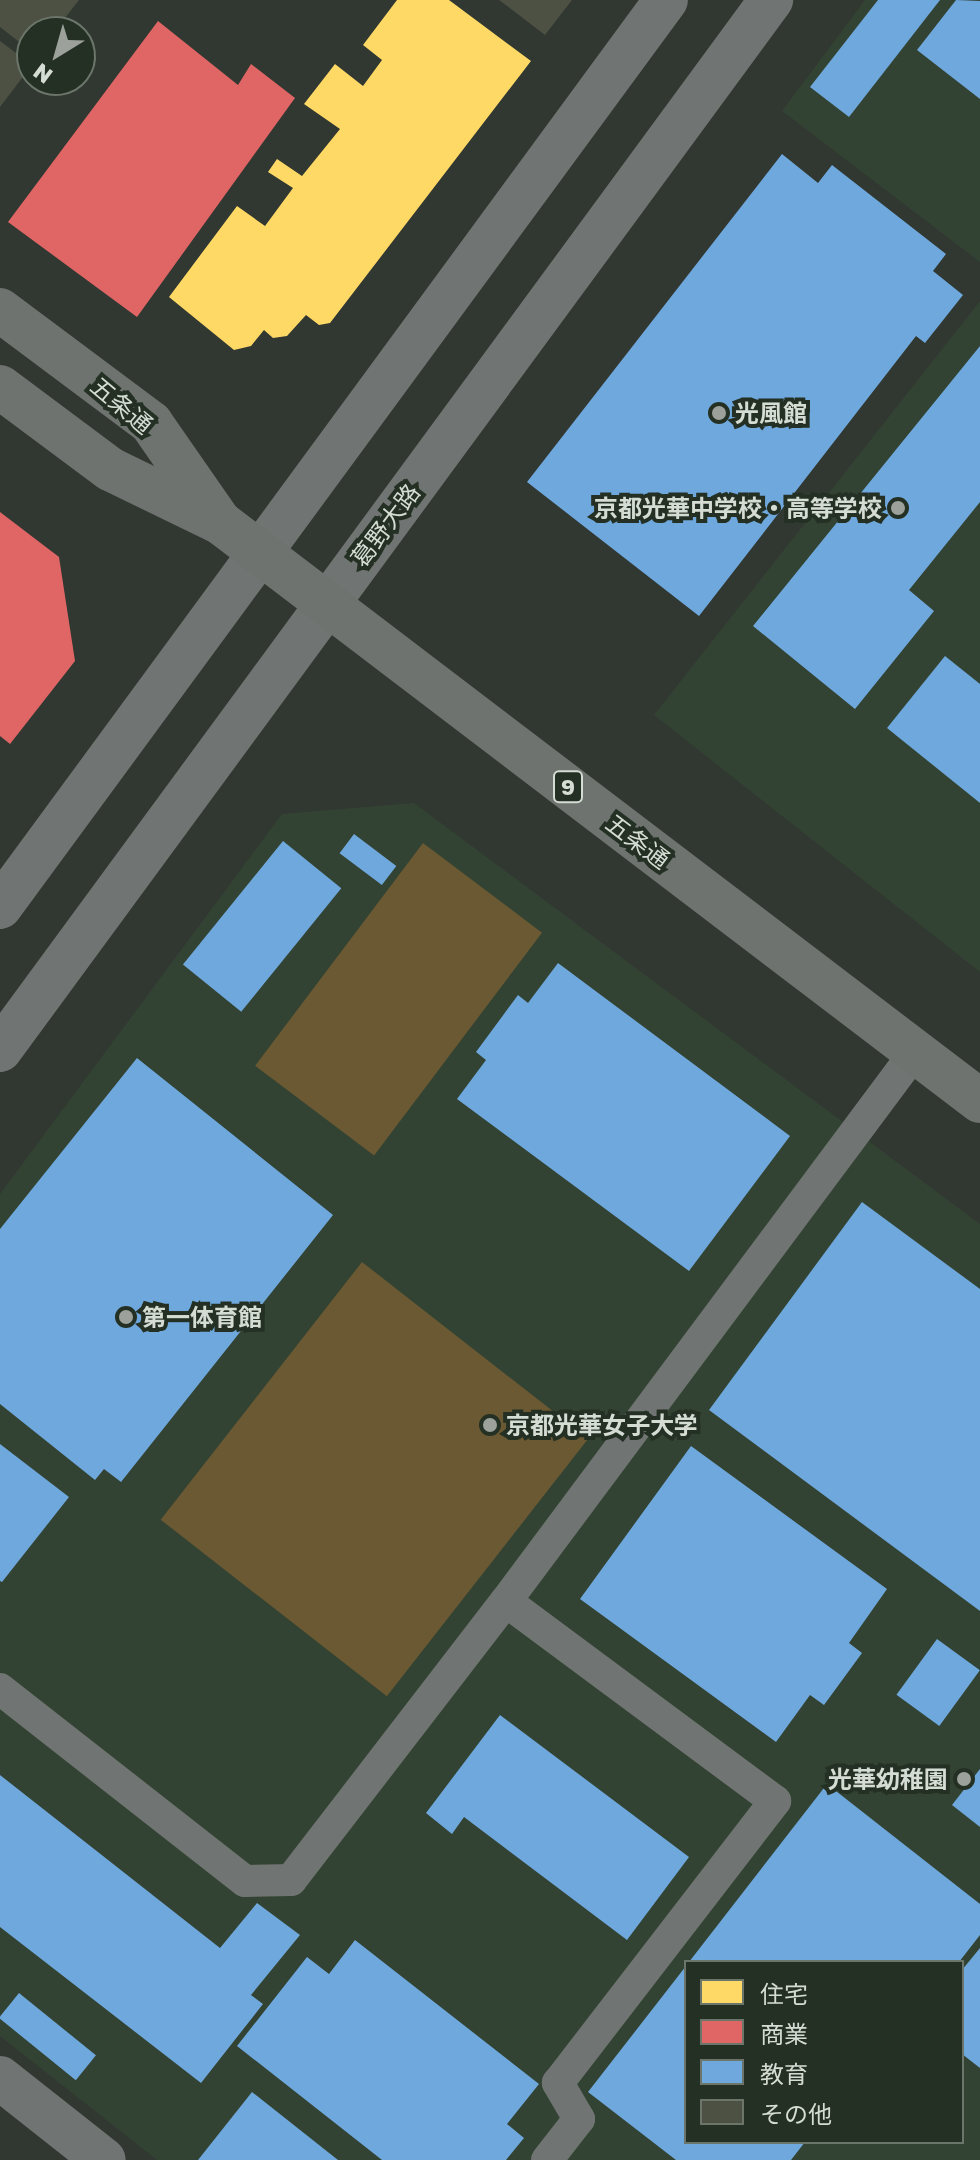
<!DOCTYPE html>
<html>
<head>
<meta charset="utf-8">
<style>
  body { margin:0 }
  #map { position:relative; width:980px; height:2160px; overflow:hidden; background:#313731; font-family:"Golos Text","Noto Sans JP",sans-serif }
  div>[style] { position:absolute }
  .built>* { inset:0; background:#334333 }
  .green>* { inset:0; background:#6a5932; transform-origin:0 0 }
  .homes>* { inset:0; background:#ffd966 }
  .shops>* { inset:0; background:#e06666 }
  .schools>* { inset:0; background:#6fa8dc; transform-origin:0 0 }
  .building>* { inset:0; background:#4d5143 }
  .service>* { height:32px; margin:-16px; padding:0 16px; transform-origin:16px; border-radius:16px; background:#707472 }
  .tertiary>* { height:44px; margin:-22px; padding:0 22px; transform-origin:22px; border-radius:22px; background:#707472 }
  .trunk>* { height:44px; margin:-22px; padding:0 22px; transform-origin:22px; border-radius:22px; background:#6e7370 }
  .dots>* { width:22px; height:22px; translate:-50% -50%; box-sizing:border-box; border:4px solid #243024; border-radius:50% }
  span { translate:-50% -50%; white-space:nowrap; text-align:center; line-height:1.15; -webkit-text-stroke:8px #243024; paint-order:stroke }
  .shield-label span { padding:2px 6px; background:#243024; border:2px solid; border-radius:6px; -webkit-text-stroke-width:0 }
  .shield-label { font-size:22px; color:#d5dcd4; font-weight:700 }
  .street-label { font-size:24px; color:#d5dcd4 }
  .poi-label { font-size:24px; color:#d5dcd4; font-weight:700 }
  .left { translate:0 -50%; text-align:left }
  .right { translate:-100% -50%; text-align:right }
  .legend { position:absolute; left:684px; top:1960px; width:280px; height:184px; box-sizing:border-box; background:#243024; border:2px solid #6b756a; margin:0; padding:10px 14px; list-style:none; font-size:24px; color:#d5dcd4 }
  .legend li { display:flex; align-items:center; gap:16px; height:40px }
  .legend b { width:40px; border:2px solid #6b756a }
  .north { position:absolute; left:16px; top:16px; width:80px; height:80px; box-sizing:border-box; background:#243024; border:2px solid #6b756a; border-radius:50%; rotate:217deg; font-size:22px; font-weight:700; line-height:32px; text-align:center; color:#d5dcd4 }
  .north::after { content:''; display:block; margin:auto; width:28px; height:36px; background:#9ca29b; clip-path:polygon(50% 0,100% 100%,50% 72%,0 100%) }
</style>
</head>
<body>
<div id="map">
  <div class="built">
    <i style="clip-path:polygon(865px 0,980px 0,980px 262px,782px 111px)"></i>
    <i style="clip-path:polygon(980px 301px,980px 972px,654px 715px)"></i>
    <i style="clip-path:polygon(evenodd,414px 803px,980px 1224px,980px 2160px,157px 2160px,0 2036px,0 1194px,282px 814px,414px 803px,686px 1962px,962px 1962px,962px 2142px,686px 2142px,686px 1962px)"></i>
  </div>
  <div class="green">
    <i style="left:423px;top:843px;width:149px;height:279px;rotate:37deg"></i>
    <i style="left:362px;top:1262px;width:287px;height:327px;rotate:38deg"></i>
  </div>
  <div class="homes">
    <i style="clip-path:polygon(397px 0,449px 0,531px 61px,330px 323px,319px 325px,306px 315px,287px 336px,273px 338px,264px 330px,251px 346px,234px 350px,169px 297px,237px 206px,265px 226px,293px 188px,268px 172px,277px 159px,302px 176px,340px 129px,304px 104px,335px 64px,363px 86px,382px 60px,363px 45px)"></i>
  </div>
  <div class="shops">
    <i style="clip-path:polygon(158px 21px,238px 85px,251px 64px,295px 98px,137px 317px,8px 222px)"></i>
    <i style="clip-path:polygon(0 512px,59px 557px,75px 661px,10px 744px,0 736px)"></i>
  </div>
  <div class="schools">
    <i style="clip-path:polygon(878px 0,940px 0,849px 117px,810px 87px)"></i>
    <i style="clip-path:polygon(956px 0,980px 1px,980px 99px,917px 50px)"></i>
    <i style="clip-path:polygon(782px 154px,818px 183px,832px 165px,946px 254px,933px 271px,963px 295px,925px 343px,916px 336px,699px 616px,527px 482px)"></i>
    <i style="clip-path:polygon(980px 346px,980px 502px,909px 590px,934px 611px,855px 709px,753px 626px)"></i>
    <i style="clip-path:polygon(945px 656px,980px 684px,980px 803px,887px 728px)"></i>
    <i style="left:354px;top:834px;width:53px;height:24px;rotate:37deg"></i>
    <i style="left:283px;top:841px;width:75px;height:159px;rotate:39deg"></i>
    <i style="clip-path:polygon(558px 963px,790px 1136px,689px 1271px,457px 1099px,486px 1060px,476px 1052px,518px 995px,528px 1003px)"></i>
    <i style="clip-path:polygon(137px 1058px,333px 1215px,121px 1482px,104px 1469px,95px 1480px,0 1404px,0 1229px)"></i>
    <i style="clip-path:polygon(862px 1202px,980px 1289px,980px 1611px,709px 1410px)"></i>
    <i style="clip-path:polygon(0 1444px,69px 1497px,2px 1582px,0 1581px)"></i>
    <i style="clip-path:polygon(691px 1446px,887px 1589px,849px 1643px,862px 1653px,824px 1705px,810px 1695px,776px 1742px,580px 1599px)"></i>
    <i style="left:937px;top:1639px;width:53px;height:69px;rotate:36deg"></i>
    <i style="clip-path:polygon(500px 1715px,689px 1857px,627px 1940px,464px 1817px,452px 1834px,426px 1813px)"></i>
    <i style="clip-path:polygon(980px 1769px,980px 1827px,952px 1805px)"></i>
    <i style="clip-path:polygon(0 1775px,220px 1948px,257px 1903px,300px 1935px,251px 1995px,263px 2004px,201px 2083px,0 1927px)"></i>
    <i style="clip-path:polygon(827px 1784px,980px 1904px,980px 1935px,959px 1962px,689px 1962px)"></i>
    <i style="clip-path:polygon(355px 1940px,539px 2084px,507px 2124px,524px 2138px,506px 2160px,382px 2160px,237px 2046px,307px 1957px,329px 1974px)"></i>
    <i style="clip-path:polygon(980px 1948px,980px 2068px,962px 2054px,962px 1970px)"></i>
    <i style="clip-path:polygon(686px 1966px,686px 2142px,805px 2142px,791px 2160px,676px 2160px,588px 2092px)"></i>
    <i style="left:19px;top:1993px;width:99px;height:32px;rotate:39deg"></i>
    <i style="clip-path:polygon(252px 2092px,338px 2160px,198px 2160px)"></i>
  </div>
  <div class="building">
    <i style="clip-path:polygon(0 0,79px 0,54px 32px,32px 32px,32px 52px,0 27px)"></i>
    <i style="clip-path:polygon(499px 0,572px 0,545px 35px)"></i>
    <i style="clip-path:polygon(0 41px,32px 65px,0 107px)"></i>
  </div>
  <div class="service">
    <i style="left:0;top:1689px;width:311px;rotate:38.1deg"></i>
    <i style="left:245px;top:1881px;width:46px;rotate:-1.2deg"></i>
    <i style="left:291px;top:1880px;width:352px;rotate:-52.4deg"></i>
    <i style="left:547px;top:2160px;width:52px;rotate:-52deg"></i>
    <i style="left:579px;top:2119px;width:42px;rotate:-120.3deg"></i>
    <i style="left:558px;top:2083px;width:356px;rotate:-52.4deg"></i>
    <i style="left:775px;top:1801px;width:335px;rotate:-143.4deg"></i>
    <i style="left:506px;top:1601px;width:685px;rotate:-53.31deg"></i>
  </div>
  <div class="tertiary">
    <i style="left:0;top:907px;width:1125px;rotate:-53.71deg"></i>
    <i style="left:0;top:1050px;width:1303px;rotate:-53.71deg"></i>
    <i style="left:0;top:2078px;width:132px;rotate:38.3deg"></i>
  </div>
  <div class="trunk">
    <i style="left:0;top:310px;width:189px;rotate:36.8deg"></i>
    <i style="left:151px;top:423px;width:119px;rotate:55.2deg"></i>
    <i style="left:0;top:387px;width:137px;rotate:36.7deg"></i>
    <i style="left:110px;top:469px;width:123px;rotate:25.9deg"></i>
    <i style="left:221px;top:523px;width:954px;rotate:37.29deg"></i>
  </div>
  <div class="dots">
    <i style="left:719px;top:413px;background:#9ca29b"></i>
    <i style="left:898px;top:508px;background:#9ca29b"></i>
    <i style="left:126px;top:1317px;background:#9ca29b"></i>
    <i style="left:490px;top:1425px;background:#9ca29b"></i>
    <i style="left:964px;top:1779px;background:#9ca29b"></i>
  </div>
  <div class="shield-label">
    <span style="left:568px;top:787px">9</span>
  </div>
  <div class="street-label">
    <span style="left:122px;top:405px;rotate:40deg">五条通</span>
    <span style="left:385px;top:525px;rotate:-53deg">葛野大路</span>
    <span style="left:638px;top:841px;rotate:37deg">五条通</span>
  </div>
  <div class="poi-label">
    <span class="left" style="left:735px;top:413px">光風館</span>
    <span class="right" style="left:882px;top:508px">京都光華中学校・高等学校</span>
    <span class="left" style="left:142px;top:1317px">第一体育館</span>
    <span class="left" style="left:506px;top:1425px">京都光華女子大学</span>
    <span class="right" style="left:948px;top:1779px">光華幼稚園</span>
  </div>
  <ul class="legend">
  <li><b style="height:22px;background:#ffd966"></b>住宅</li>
  <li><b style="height:22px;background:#e06666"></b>商業</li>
  <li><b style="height:22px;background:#6fa8dc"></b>教育</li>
  <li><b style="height:22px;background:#4d5143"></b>その他</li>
  </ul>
  <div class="north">N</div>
</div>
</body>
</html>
